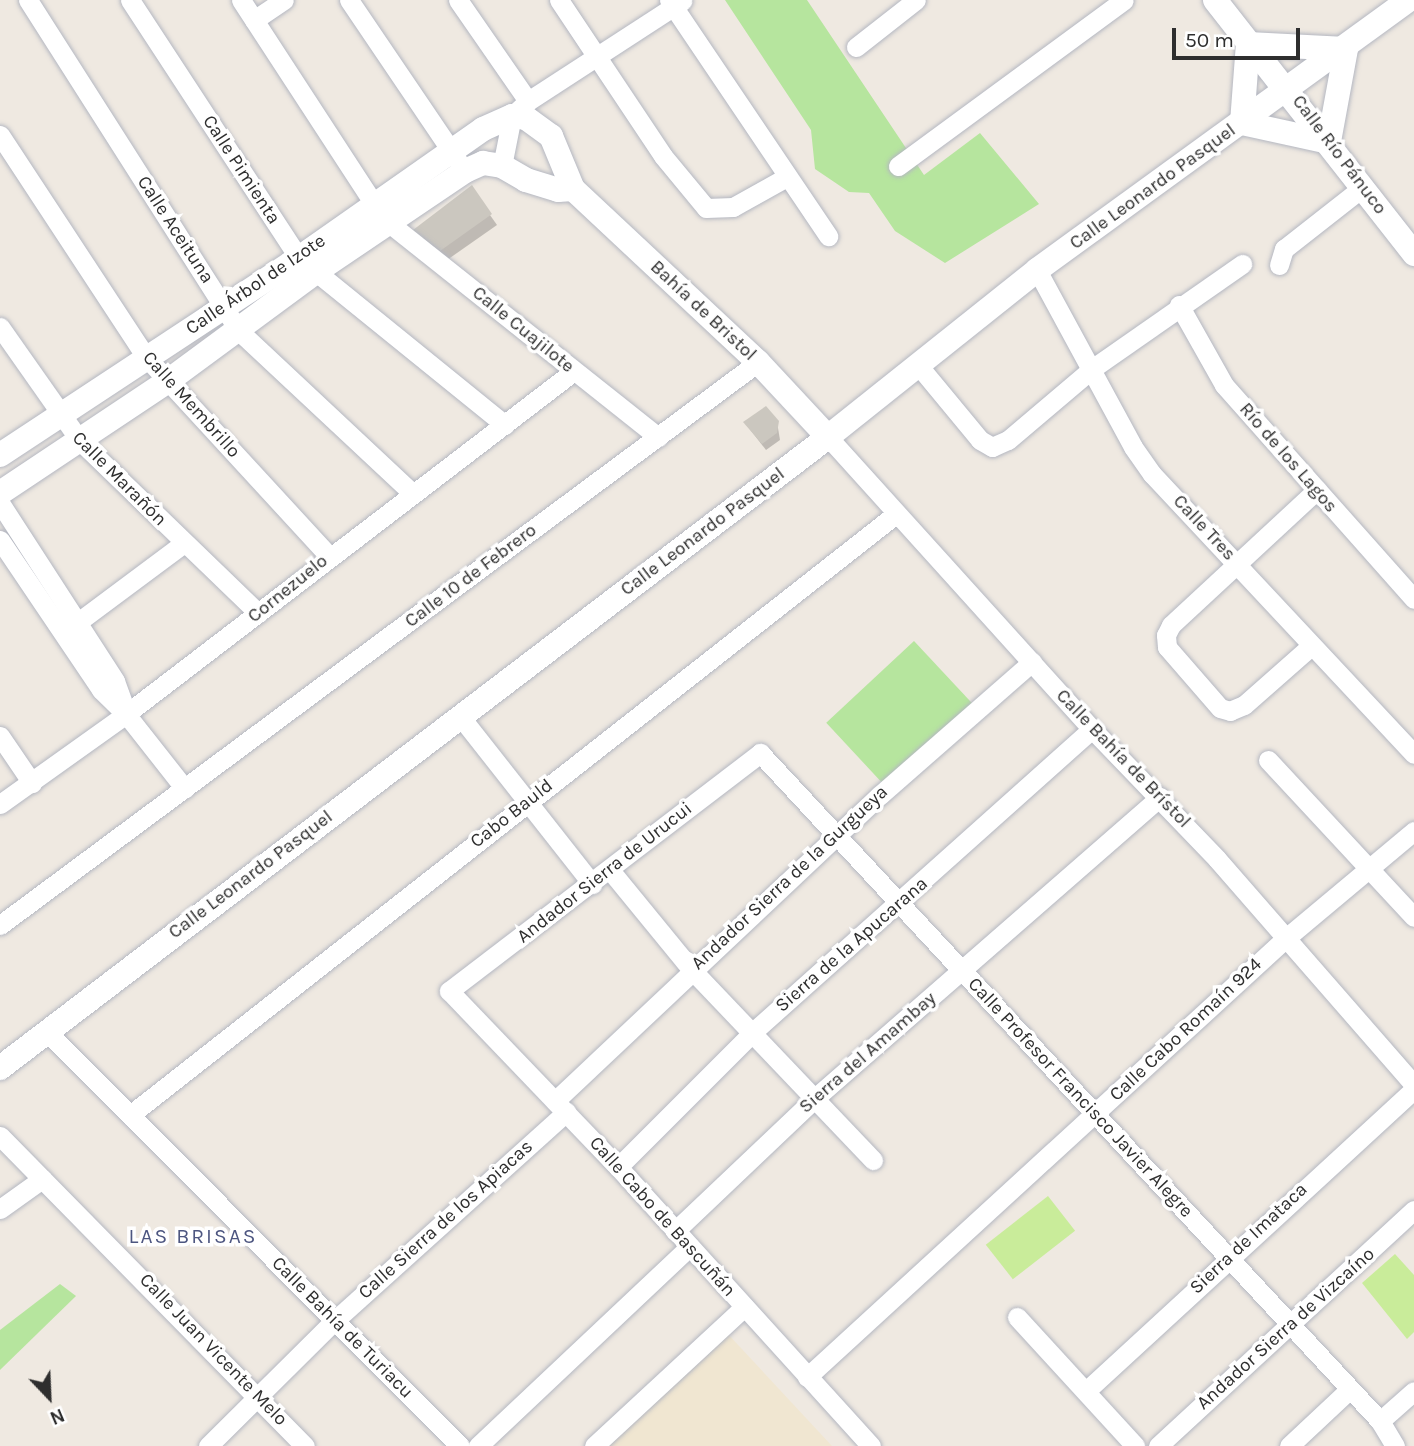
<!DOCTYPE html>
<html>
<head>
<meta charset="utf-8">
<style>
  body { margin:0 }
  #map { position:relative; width:1414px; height:1446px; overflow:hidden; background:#efe9e1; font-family:Karla,sans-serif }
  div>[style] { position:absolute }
  .education>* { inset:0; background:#f0e6d1 }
  .green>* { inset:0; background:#b6e59e; transform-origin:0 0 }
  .pitch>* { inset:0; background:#c9ec9a; transform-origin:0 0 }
  .shadow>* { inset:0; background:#0003 }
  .building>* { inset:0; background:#cbc7bf }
  .roads { filter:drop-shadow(0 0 2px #b4b7c1) drop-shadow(0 0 2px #b4b7c1) }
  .minor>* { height:19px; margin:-9.5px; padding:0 9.5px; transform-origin:9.5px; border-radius:9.5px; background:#fff }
  .tertiary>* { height:24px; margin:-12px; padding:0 12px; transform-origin:12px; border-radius:12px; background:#fff }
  span { translate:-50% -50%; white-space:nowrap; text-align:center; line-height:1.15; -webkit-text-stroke:7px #fff; paint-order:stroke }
  .street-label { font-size:19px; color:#2e2e2e }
  .neighbourhood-label { font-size:21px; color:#4d5680; letter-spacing:2px }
  .north { position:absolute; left:14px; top:1362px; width:70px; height:70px; -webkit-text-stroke:5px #fff; paint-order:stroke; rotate:157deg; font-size:19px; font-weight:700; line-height:28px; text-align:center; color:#2e2e2e }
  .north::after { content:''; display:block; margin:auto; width:24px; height:32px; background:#2e2e2e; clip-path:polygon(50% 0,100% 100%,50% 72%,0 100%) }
  .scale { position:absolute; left:1172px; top:28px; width:128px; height:32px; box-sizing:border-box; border:4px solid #2e2e2e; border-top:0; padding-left:9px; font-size:21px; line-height:24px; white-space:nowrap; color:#2e2e2e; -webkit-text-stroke:5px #fff; paint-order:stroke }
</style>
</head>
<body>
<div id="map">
  <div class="education">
    <i style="clip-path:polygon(726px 1332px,832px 1446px,603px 1446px)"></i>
  </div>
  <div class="green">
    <i style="clip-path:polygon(725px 0,807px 0,924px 175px,980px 133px,1039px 204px,945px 263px,895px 231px,869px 193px,849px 192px,815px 169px,811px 130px)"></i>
    <i style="left:914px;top:641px;width:90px;height:120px;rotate:47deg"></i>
    <i style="clip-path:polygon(60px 1284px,76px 1296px,0 1370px,0 1330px)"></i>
  </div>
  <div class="pitch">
    <i style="left:1048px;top:1196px;width:44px;height:79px;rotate:52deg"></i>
    <i style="clip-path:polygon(1395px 1254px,1414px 1275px,1414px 1332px,1407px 1339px,1362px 1283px)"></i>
  </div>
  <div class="shadow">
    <i style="clip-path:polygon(471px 188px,497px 225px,447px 260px,421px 240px)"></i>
    <i style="clip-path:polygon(777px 422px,780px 440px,766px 450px,745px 423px)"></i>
  </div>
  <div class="building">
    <i style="clip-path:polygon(472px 185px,492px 214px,440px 251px,413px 230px)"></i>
    <i style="clip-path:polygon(766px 406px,779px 421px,777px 433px,762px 444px,743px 422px)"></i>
  </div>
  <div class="roads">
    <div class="minor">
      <i style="left:28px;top:0;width:393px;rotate:57.5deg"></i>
      <i style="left:239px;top:331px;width:237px;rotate:43.1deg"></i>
      <i style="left:130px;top:0;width:308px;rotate:56.8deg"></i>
      <i style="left:299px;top:258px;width:265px;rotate:39deg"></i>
      <i style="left:241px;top:0;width:244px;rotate:56.9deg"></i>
      <i style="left:349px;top:0;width:194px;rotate:55.9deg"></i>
      <i style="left:458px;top:0;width:123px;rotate:55.3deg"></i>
      <i style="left:559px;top:0;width:187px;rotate:56.3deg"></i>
      <i style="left:663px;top:156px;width:67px;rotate:50.4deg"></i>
      <i style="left:706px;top:208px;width:27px;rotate:-2deg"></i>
      <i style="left:733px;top:207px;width:60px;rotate:-29.1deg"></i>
      <i style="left:669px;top:0;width:285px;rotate:56deg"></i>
      <i style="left:254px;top:20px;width:36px;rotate:-34deg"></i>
      <i style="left:856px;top:47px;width:76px;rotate:-38.1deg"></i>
      <i style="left:0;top:135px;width:266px;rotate:56.7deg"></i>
      <i style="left:146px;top:357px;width:270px;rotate:47.4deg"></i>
      <i style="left:502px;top:166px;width:51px;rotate:-78.7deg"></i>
      <i style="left:512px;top:116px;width:22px;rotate:-43deg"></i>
      <i style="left:528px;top:101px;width:184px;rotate:-33deg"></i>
      <i style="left:898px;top:166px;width:280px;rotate:-36.3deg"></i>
      <i style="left:389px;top:223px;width:344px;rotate:38.5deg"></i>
      <i style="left:1279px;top:265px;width:17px;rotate:-73deg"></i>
      <i style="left:1284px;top:249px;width:100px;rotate:-38.1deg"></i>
      <i style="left:1037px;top:270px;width:201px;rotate:61.5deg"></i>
      <i style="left:1133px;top:447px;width:33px;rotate:55deg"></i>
      <i style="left:1152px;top:474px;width:383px;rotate:46.9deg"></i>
      <i style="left:1179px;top:305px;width:92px;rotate:60.6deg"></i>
      <i style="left:1224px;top:385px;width:286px;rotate:48.4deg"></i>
      <i style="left:0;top:327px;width:139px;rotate:54.9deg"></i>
      <i style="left:80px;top:441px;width:248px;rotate:44deg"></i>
      <i style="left:918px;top:365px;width:97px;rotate:50.4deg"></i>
      <i style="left:980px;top:440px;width:14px;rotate:30deg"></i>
      <i style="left:992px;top:447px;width:17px;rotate:-24deg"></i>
      <i style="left:1008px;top:440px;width:111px;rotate:-40.3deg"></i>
      <i style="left:1093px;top:368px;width:182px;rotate:-34.9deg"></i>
      <i style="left:828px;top:437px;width:394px;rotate:47.9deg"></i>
      <i style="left:1092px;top:729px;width:180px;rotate:46.1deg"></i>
      <i style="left:1217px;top:859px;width:300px;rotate:48.9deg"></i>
      <i style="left:0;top:503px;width:212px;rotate:57.1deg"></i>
      <i style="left:115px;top:681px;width:30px;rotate:70deg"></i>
      <i style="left:0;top:540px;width:181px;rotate:56deg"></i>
      <i style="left:101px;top:690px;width:35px;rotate:44deg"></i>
      <i style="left:126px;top:714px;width:95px;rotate:51.8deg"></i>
      <i style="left:78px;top:622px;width:132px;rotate:-36.7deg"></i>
      <i style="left:1311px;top:646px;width:89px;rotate:138.6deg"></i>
      <i style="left:1244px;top:705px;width:15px;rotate:157deg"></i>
      <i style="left:1230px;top:711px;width:10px;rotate:-163deg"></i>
      <i style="left:1220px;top:708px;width:81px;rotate:-131deg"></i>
      <i style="left:1167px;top:647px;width:12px;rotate:-95deg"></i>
      <i style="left:1166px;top:635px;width:11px;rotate:-63deg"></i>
      <i style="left:1171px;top:625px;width:199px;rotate:-42.8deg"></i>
      <i style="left:460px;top:716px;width:214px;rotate:51.8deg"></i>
      <i style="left:0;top:736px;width:57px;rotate:55.8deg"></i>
      <i style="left:1268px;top:760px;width:214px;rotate:47.1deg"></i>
      <i style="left:0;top:804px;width:155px;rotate:-35.5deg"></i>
      <i style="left:126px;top:714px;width:564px;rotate:-37.44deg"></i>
      <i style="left:610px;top:870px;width:128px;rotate:50.7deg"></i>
      <i style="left:691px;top:969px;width:264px;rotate:46.4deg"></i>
      <i style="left:0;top:925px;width:944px;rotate:-36.6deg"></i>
      <i style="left:46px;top:1031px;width:586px;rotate:45.07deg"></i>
      <i style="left:555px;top:1101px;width:446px;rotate:-43.3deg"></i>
      <i style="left:880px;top:795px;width:202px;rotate:-41.2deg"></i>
      <i style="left:130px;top:1115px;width:974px;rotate:-38.12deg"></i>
      <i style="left:0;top:1136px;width:435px;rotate:45.5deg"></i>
      <i style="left:618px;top:1167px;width:192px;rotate:-45deg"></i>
      <i style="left:754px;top:1031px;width:453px;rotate:-41.8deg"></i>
      <i style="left:0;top:1209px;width:52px;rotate:-35.5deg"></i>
      <i style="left:675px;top:1231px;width:193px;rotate:-43.5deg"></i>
      <i style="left:815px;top:1098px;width:458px;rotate:-41.1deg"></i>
      <i style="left:1017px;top:1317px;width:175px;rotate:47.5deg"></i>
      <i style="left:807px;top:1377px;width:650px;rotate:-42.51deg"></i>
      <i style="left:1286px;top:938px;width:167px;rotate:-39.9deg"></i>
      <i style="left:1086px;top:1391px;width:446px;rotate:-42.6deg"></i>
      <i style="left:1380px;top:1421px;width:45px;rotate:-41.4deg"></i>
      <i style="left:208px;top:1446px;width:176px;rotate:-44.8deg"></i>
      <i style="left:333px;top:1322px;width:314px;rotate:-42deg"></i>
      <i style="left:478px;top:1446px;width:291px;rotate:-43.3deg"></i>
      <i style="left:594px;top:1446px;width:205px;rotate:-42.8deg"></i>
      <i style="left:871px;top:1446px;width:377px;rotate:-132.2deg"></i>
      <i style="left:618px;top:1167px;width:244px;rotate:-133.8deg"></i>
      <i style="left:449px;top:991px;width:392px;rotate:-37.4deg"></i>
      <i style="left:760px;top:753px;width:911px;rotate:47.13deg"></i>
      <i style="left:1380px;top:1421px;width:29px;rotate:59deg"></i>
      <i style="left:1158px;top:1446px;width:348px;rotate:-42.7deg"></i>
      <i style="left:1289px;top:1446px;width:83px;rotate:-43.1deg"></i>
    </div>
    <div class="tertiary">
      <i style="left:1215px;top:0;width:323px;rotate:51.9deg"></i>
      <i style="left:1248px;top:44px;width:98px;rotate:2.9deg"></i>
      <i style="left:1346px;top:49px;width:95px;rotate:100.4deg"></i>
      <i style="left:1329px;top:142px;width:89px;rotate:-167.7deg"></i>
      <i style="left:1242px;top:123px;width:79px;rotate:-85.7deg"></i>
      <i style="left:0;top:455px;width:358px;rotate:-33.4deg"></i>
      <i style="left:299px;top:258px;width:225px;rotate:-35deg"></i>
      <i style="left:483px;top:129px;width:32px;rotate:-24deg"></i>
      <i style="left:512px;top:116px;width:14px;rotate:8deg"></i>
      <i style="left:526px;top:118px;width:31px;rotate:36deg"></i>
      <i style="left:551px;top:136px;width:57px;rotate:67.5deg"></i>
      <i style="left:573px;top:189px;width:253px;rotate:43.1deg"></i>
      <i style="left:758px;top:362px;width:103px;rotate:47deg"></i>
      <i style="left:0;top:493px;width:202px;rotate:-33.7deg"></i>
      <i style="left:168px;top:381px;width:185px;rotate:-36.4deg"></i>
      <i style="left:317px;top:271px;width:179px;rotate:-34deg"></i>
      <i style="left:465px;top:171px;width:20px;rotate:-24deg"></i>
      <i style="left:483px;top:163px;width:19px;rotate:9deg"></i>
      <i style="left:502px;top:166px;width:28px;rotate:30deg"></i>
      <i style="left:526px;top:180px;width:34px;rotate:17deg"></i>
      <i style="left:558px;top:190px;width:15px;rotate:-4deg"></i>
      <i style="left:0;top:1068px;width:1041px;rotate:-37.31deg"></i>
      <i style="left:828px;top:437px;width:268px;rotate:-38.6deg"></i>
      <i style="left:1037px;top:270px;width:459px;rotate:-36deg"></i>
    </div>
  </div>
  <div class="street-label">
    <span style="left:1339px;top:155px;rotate:53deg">Calle Río Pánuco</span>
    <span style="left:241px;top:170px;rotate:57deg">Calle Pimienta</span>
    <span style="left:1153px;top:187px;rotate:-36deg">Calle Leonardo Pasquel</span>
    <span style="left:175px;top:230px;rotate:57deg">Calle Aceituna</span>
    <span style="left:256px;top:285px;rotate:-34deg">Calle Árbol de Izote</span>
    <span style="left:703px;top:311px;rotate:43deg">Bahía de Bristol</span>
    <span style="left:523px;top:330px;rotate:39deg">Calle Cuajilote</span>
    <span style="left:191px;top:405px;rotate:48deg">Calle Membrillo</span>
    <span style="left:1288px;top:458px;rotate:49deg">Río de los Lagos</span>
    <span style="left:119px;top:479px;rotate:45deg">Calle Marañón</span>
    <span style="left:1204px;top:528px;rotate:47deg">Calle Tres</span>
    <span style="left:703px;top:532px;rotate:-37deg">Calle Leonardo Pasquel</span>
    <span style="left:471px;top:576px;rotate:-37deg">Calle 10 de Febrero</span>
    <span style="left:288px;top:589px;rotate:-39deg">Cornezuelo</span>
    <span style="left:1123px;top:759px;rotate:46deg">Calle Bahía de Brístol</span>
    <span style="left:512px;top:814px;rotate:-38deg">Cabo Bauld</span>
    <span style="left:605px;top:873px;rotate:-38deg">Andador Sierra de Urucui</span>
    <span style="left:251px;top:875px;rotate:-37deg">Calle Leonardo Pasquel</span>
    <span style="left:790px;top:878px;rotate:-43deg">Andador Sierra de la Gurgueya</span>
    <span style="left:852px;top:945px;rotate:-41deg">Sierra de la Apucarana</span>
    <span style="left:1186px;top:1030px;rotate:-43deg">Calle Cabo Romaín 924</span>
    <span style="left:868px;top:1053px;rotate:-41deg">Sierra del Amambay</span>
    <span style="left:1080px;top:1098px;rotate:47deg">Calle Profesor Francisco Javier Alegre</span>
    <span style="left:662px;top:1217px;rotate:48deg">Calle Cabo de Bascuñán</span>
    <span style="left:446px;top:1220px;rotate:-42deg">Calle Sierra de los Apiacas</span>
    <span style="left:1249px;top:1239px;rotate:-43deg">Sierra de Imataca</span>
    <span style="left:342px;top:1328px;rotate:45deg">Calle Bahía de Turiacu</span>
    <span style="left:1286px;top:1329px;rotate:-42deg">Andador Sierra de Vizcaíno</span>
    <span style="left:213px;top:1350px;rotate:46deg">Calle Juan Vicente Melo</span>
  </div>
  <div class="neighbourhood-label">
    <span style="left:193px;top:1236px">LAS BRISAS</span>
  </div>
  <div class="north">N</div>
  <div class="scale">50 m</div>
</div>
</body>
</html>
